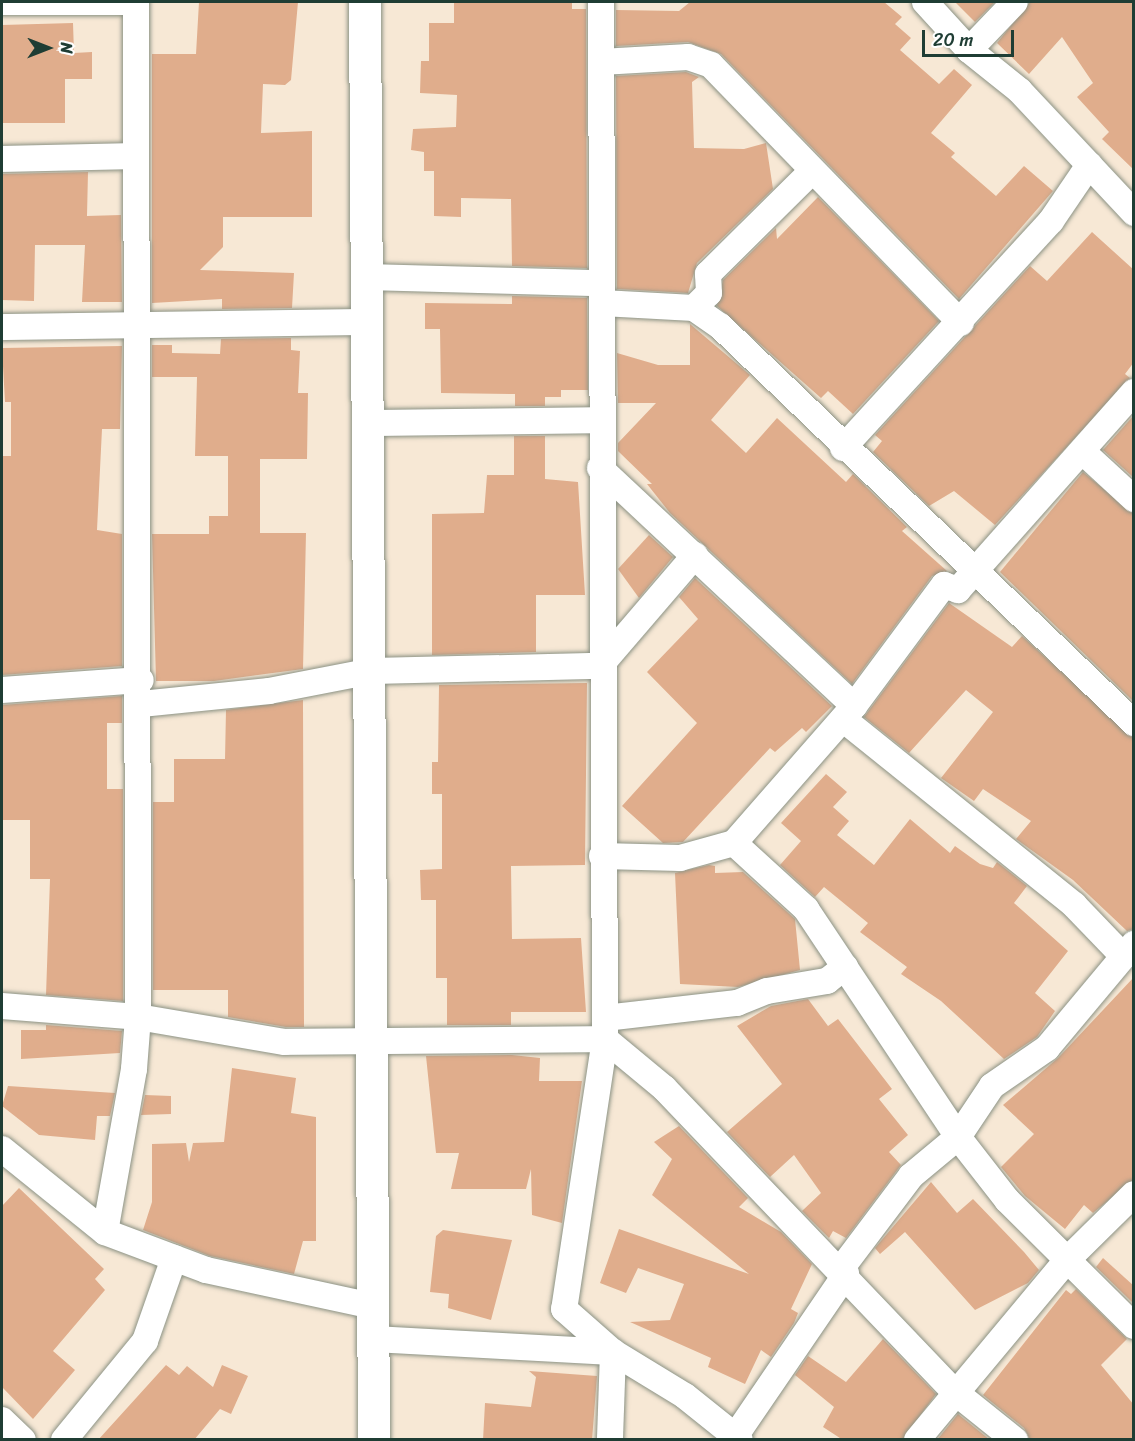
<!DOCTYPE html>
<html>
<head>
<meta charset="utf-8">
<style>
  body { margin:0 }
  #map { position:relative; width:1135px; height:1441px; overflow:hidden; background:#f7e8d5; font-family:Sriracha,sans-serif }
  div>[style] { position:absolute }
  .building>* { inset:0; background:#e0ad8c }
  .roads { filter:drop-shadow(0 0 2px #8b9284) drop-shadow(0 0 2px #8b9284) }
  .minor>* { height:26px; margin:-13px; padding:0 13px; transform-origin:13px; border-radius:13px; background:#fff }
  .tertiary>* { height:32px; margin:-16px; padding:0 16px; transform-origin:16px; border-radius:16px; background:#fff }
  span { translate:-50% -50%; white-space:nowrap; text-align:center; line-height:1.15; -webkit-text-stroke:5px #fff; paint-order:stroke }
  .frame { position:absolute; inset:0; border:3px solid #1f3d34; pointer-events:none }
  .north { position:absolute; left:18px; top:18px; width:60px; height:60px; -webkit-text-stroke:4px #fff; paint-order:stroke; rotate:90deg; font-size:16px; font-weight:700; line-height:24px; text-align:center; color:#1f3d34 }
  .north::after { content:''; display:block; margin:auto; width:21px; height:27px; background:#1f3d34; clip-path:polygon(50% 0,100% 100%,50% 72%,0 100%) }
  .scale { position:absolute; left:922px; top:30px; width:92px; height:27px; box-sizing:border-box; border:3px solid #1f3d34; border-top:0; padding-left:8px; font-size:18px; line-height:21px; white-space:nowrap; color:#1f3d34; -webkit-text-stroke:4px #fff; paint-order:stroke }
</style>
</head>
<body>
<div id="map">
  <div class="building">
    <i style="clip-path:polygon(199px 2px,298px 2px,291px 80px,285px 85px,263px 84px,261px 133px,312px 131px,312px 217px,223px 217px,223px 247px,200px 270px,294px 273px,292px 308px,222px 309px,222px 299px,152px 303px,152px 54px,196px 54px)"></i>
    <i style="clip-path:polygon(454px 2px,572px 2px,572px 9px,586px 9px,587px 268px,512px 266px,511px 199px,461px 198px,461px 217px,434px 216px,434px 171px,424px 171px,424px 152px,411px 150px,413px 129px,456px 127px,457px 95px,420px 93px,421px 61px,429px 61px,429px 23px,454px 23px)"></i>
    <i style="clip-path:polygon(690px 2px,884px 2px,902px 17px,895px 24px,911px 38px,900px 50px,939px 84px,954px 69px,972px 85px,931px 133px,955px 153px,951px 157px,996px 196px,1024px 166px,1053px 191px,959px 299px,721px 54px,688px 42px,616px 46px,616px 10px,679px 11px)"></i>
    <i style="clip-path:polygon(955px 2px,995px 2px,975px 22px)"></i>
    <i style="clip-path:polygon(1030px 2px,1134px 2px,1134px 170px,1102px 139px,1109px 132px,1077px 97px,1093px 83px,1062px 37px,1029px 74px,997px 43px)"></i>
    <i style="clip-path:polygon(73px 23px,74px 53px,92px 52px,92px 79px,65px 79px,65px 123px,2px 123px,2px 25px)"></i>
    <i style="clip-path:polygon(686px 72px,699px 77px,692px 82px,694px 148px,744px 149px,766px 143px,773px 189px,697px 263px,688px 293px,617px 289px,616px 76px)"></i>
    <i style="clip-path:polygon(88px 172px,87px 216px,121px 215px,122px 302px,82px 302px,85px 245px,35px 245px,34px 301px,2px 300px,2px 174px)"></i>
    <i style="clip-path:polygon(818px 197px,939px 321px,853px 414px,828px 391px,821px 398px,717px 306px,723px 280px,776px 228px,777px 239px)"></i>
    <i style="clip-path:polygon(1092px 232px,1134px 270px,1134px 362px,1125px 374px,1130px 378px,995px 525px,954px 491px,929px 506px,873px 452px,882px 441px,875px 435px,1030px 266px,1047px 281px)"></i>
    <i style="clip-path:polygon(512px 296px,587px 298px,588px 390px,561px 390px,561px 397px,545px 397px,545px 406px,515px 406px,515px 394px,441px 393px,440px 329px,425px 329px,425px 303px,512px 304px)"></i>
    <i style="clip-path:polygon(690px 324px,750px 375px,711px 420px,746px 453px,777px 418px,846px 482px,853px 474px,907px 527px,902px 531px,947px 571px,932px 576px,852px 684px,670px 513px,647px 484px,652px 484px,618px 451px,618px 443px,656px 403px,618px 403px,617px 353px,658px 365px,690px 365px)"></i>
    <i style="clip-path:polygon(291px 338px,291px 350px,300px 351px,298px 393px,308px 393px,307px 459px,260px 459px,260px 533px,306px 533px,303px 669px,214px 681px,156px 681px,152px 534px,209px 534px,209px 516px,228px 516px,228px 456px,195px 456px,197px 377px,152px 377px,152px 345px,172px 345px,172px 353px,220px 354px,221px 339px)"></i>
    <i style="clip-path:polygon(122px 346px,120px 429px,102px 429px,97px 530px,122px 534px,122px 666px,2px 675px,2px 456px,11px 456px,11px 402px,5px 402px,2px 348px)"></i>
    <i style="clip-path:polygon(1134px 415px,1134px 478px,1103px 450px)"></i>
    <i style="clip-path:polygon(514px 436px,545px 436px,545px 479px,578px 482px,585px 595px,536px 595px,536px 652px,432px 655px,432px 514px,484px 513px,487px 475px,514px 475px)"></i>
    <i style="clip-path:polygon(1083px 472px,1134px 514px,1134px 702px,1000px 572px)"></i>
    <i style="clip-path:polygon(649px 535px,673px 557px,639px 598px,618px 569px)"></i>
    <i style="clip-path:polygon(695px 578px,832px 706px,806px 732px,802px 728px,775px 752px,770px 748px,683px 842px,663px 843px,622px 806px,697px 723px,647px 672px,698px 619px,679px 597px)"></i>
    <i style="clip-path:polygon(949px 603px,1012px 647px,1022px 636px,1134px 738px,1134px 929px,1127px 931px,1073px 880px,1016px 839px,1031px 821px,983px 789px,974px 801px,941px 778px,993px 712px,966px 690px,909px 753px,864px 717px)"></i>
    <i style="clip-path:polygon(587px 683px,585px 865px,511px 866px,512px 939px,581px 938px,586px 1012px,511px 1012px,511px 1025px,447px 1025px,447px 978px,436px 978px,436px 900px,421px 900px,420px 870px,442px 869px,442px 794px,432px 794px,432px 762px,438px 762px,439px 685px)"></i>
    <i style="clip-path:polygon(122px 696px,122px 723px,107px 723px,107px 789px,123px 789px,123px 1001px,46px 995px,50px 879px,30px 879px,30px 820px,2px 820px,2px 705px)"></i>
    <i style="clip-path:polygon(303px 700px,304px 1027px,286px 1027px,228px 1017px,228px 990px,153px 990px,153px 802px,174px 802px,174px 759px,225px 759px,226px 710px)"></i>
    <i style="clip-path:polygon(826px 774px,847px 792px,833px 807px,849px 821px,837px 835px,874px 865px,910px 819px,950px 853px,955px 846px,980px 864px,993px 868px,997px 862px,1027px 886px,1014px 903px,1068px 951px,1035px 993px,1055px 1011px,1037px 1037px,1004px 1059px,941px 1001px,901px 974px,907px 967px,860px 932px,868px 923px,824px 887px,815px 897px,780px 865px,801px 841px,781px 823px)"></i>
    <i style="clip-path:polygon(709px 865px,715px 866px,715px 873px,743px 872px,795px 919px,800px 970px,738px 987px,680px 984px,675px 873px)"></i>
    <i style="clip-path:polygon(1134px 977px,1134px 1179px,1093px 1213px,1084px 1205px,1065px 1229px,1025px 1196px,1001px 1167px,1034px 1134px,1003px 1105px,1058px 1058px)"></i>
    <i style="clip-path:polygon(808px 999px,828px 1026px,838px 1019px,892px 1089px,879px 1099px,908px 1135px,889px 1152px,901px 1165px,846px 1238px,833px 1231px,829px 1238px,802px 1211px,821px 1193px,794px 1155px,770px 1177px,727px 1132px,782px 1084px,737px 1026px,771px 1006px)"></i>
    <i style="clip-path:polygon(46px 1025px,122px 1031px,120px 1053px,21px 1059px,21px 1030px,46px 1030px)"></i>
    <i style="clip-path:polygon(512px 1055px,540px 1058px,539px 1081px,582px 1081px,562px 1223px,532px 1215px,531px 1169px,526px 1189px,451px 1189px,459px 1153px,436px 1153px,426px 1056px)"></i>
    <i style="clip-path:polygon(232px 1068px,296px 1078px,291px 1113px,316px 1117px,316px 1241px,303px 1241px,294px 1274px,210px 1256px,143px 1230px,152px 1202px,152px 1144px,186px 1143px,189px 1162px,193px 1143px,224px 1142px)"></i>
    <i style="clip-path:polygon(8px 1086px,115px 1093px,110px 1116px,97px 1116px,95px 1140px,39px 1135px,2px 1106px)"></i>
    <i style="clip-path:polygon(145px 1095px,171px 1096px,171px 1114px,141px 1115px)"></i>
    <i style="clip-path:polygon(679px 1126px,748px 1198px,739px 1207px,781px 1232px,812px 1264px,791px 1309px,798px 1313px,794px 1323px,771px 1357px,761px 1350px,745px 1384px,708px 1367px,711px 1358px,630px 1322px,670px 1320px,684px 1284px,638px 1268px,626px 1293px,600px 1283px,619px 1229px,749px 1274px,652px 1195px,672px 1159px,654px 1142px)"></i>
    <i style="clip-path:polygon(931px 1182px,957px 1213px,973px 1199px,1024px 1252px,1039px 1270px,1028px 1283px,975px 1310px,905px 1232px,880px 1254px,875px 1248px)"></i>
    <i style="clip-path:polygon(19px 1188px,104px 1269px,95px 1279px,105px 1290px,53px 1351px,75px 1370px,33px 1419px,2px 1387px,2px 1206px)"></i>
    <i style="clip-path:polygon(443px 1230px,512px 1240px,491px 1320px,448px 1308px,449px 1294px,430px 1292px,436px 1236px)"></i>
    <i style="clip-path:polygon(1103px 1258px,1134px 1286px,1134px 1304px,1096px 1267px)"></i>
    <i style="clip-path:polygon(1076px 1289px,1127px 1339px,1101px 1365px,1134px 1405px,1134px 1440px,1030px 1440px,1024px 1428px,983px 1395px,1066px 1290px,1071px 1294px)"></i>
    <i style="clip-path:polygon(883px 1339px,936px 1394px,902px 1440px,843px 1440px,823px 1427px,834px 1407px,795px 1375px,808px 1356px,846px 1382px)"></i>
    <i style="clip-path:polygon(166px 1365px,179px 1375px,187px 1366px,213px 1387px,222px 1365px,248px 1376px,231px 1414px,220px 1409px,194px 1440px,98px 1440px)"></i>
    <i style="clip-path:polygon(529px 1371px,597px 1376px,592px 1440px,483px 1440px,485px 1403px,531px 1407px,536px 1377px)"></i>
    <i style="clip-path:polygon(958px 1414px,990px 1440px,937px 1440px)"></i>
  </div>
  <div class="roads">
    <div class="minor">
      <i style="left:2px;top:2px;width:134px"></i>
      <i style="left:601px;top:2px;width:1037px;rotate:89.78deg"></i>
      <i style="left:605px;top:1039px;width:77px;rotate:39.7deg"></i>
      <i style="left:664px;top:1088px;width:421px;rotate:46.3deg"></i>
      <i style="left:955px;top:1392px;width:77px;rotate:38.7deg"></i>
      <i style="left:925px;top:2px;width:65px;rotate:47.5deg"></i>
      <i style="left:969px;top:50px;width:65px;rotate:38.8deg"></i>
      <i style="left:1020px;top:91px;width:167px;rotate:46.9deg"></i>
      <i style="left:969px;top:50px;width:66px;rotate:-46.2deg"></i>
      <i style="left:601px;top:62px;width:87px;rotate:-3.3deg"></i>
      <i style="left:688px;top:57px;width:24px;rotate:19deg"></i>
      <i style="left:711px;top:65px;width:359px;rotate:45.9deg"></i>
      <i style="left:2px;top:159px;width:133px;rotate:-1.3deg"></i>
      <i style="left:366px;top:277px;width:235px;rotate:1.5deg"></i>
      <i style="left:602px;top:303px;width:92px;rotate:3.1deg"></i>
      <i style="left:694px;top:308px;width:32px;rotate:35deg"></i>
      <i style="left:720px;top:326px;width:574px;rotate:43.8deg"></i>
      <i style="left:694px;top:308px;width:21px;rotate:-45deg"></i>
      <i style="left:709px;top:293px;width:19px;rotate:-93deg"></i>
      <i style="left:708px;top:274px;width:146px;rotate:-44.7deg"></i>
      <i style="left:2px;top:327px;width:364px;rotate:-0.8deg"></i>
      <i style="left:368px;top:423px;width:233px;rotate:-0.7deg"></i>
      <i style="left:843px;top:448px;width:308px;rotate:-47.5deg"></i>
      <i style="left:1051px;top:221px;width:68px;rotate:-55.8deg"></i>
      <i style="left:1082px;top:451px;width:71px;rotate:42.7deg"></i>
      <i style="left:600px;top:468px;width:348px;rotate:43.1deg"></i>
      <i style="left:2px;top:690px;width:139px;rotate:-4.1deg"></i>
      <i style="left:141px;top:704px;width:129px;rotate:-5.8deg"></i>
      <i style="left:269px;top:691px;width:105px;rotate:-11deg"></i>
      <i style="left:372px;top:671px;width:228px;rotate:-1.3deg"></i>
      <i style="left:600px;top:666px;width:146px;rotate:-49.4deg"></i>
      <i style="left:843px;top:719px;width:297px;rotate:38.8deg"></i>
      <i style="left:1074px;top:905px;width:71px;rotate:46.1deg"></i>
      <i style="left:734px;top:843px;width:182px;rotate:-48.8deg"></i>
      <i style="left:854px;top:706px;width:151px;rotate:-53.4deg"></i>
      <i style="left:944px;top:585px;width:15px;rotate:20deg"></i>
      <i style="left:958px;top:590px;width:265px;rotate:-48.4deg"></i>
      <i style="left:602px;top:856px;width:78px;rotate:1.5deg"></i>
      <i style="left:680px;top:858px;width:56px;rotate:-15.5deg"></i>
      <i style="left:734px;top:843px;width:98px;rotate:42.5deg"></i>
      <i style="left:806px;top:909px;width:274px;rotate:56.3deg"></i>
      <i style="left:958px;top:1137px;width:80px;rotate:52.1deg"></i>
      <i style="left:1007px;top:1200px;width:179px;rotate:44.8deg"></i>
      <i style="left:2px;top:1006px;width:136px;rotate:4.6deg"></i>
      <i style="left:138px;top:1017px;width:149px;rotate:9.7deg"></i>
      <i style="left:285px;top:1042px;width:320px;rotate:-0.5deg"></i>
      <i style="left:605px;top:1039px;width:273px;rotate:98.6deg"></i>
      <i style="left:564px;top:1309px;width:65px;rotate:41.3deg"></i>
      <i style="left:613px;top:1352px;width:84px;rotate:31.4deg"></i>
      <i style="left:685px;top:1396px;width:70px;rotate:38.7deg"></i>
      <i style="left:605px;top:1018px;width:133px;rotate:-6.5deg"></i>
      <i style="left:737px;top:1003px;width:32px;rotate:-22deg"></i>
      <i style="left:767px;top:991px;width:61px;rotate:-9.5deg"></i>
      <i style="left:827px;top:981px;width:23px;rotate:-38deg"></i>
      <i style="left:2px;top:1149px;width:132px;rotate:38.9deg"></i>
      <i style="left:105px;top:1232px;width:108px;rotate:20.6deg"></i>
      <i style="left:206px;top:1270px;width:171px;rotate:12.2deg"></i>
      <i style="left:105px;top:1232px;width:166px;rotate:-79.9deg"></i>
      <i style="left:134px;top:1069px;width:52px;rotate:-85.6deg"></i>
      <i style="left:138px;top:1017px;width:1015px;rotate:-90.11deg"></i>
      <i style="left:841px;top:1269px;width:116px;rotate:-53deg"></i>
      <i style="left:911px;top:1176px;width:61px;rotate:-39.7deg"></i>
      <i style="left:958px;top:1137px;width:61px;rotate:-56.3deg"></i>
      <i style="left:992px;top:1086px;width:67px;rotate:-34.6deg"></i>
      <i style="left:1047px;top:1048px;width:136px;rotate:-50.1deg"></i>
      <i style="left:373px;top:1339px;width:240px;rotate:3.1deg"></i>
      <i style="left:613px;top:1352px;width:88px;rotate:92deg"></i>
      <i style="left:2px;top:1420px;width:29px;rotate:44deg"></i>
      <i style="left:734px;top:1438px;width:199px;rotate:-55.7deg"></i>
      <i style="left:64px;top:1440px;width:128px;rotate:-50.7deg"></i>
      <i style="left:145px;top:1341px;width:88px;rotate:-70.7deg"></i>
      <i style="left:917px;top:1440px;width:233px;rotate:-50.2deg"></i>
      <i style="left:1066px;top:1261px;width:95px;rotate:-44.6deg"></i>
    </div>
    <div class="tertiary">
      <i style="left:365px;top:2px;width:1438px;rotate:89.64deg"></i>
    </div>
  </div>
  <div class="frame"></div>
  <div class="north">N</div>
  <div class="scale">20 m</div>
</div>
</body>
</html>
